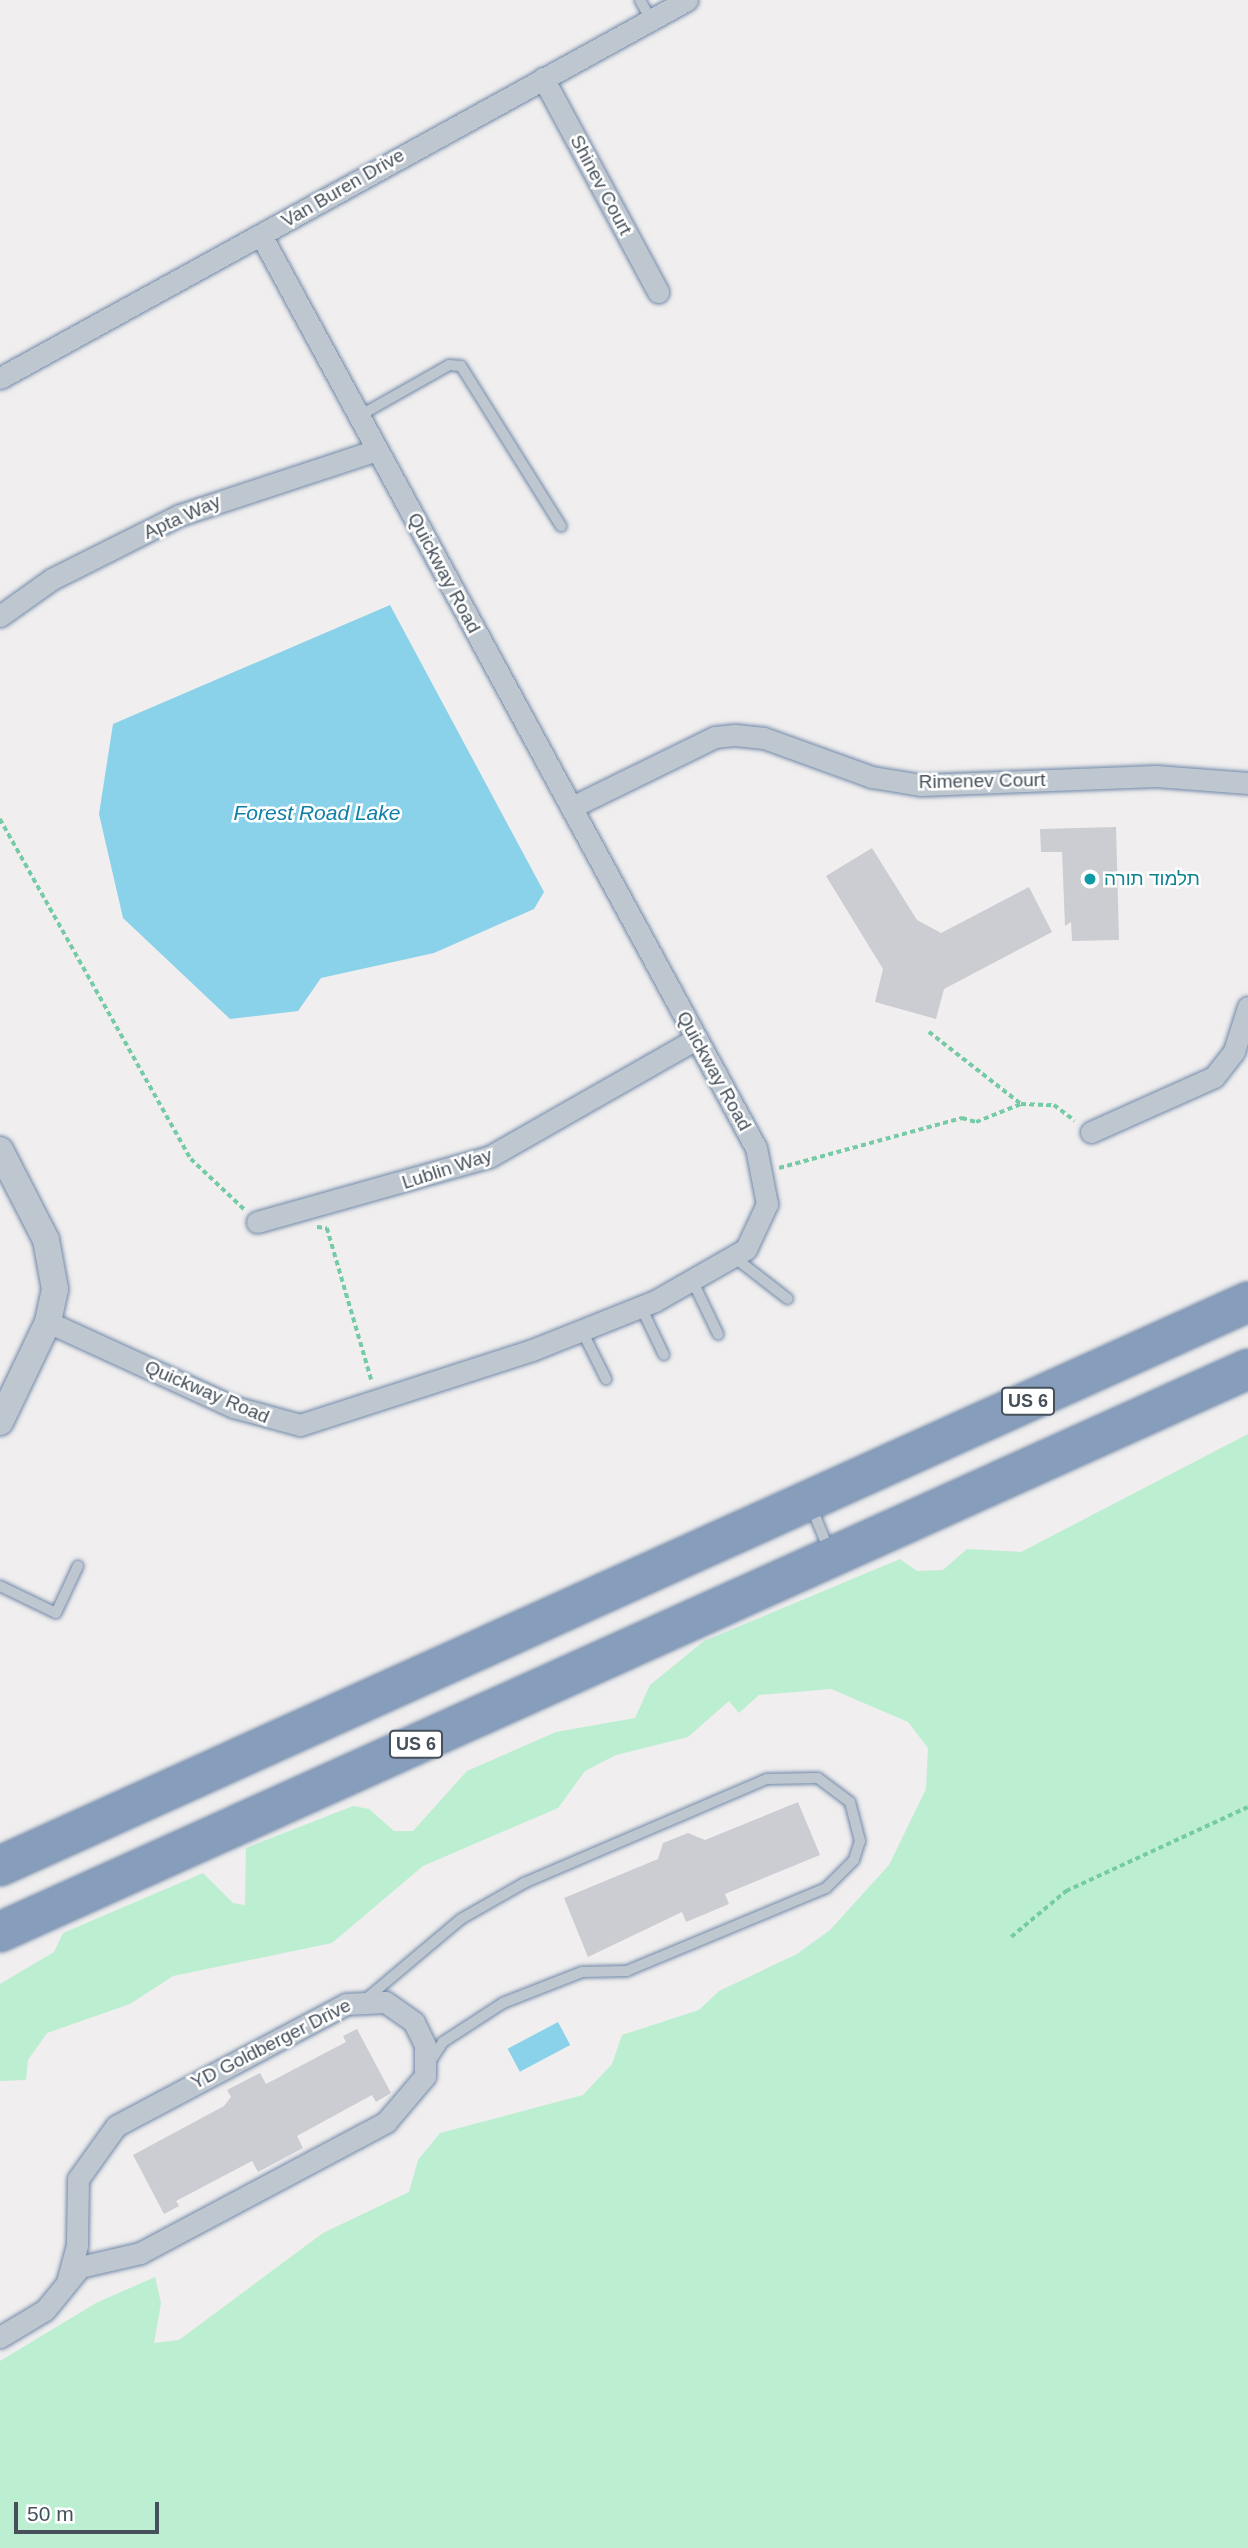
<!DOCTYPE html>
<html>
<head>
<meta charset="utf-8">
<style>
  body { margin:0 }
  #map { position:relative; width:1248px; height:2548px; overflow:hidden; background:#f0eeee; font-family:Arial,Heebo,sans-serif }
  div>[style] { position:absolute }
  .green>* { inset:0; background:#bceed2 }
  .water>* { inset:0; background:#8ad2ea; transform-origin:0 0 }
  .building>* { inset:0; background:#cbcdd3 }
  .path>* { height:3.5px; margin-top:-1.75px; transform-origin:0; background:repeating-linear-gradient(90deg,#75cba5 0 5px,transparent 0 8.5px) }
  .roads { filter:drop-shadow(0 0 2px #7189a8) drop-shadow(0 0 2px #7189a8) }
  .service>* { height:10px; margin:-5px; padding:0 5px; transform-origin:5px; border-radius:5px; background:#bec7d0 }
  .minor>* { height:21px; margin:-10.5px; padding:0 10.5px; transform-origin:10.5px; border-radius:10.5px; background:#bec7d0 }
  .tertiary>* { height:26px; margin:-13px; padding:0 13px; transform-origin:13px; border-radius:13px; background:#bec7d0 }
  .motorway>* { height:38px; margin:-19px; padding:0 19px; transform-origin:19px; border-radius:19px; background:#869ebc }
  .dots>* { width:19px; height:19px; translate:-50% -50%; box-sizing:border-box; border:4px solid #fff; border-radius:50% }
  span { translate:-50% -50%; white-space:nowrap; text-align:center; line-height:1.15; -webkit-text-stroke:5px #fff; paint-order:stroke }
  .shield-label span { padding:2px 5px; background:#fff; border:2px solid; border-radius:5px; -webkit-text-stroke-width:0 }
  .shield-label { font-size:18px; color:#46505b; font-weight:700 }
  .street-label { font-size:19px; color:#46505b }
  .culture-label { font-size:19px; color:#0d838f }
  .left { translate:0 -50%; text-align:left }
  .water-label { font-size:21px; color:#0e7fa6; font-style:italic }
  .scale { position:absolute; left:14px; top:2502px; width:145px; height:32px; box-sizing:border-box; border:4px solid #46505b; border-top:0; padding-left:9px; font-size:21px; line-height:24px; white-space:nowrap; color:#46505b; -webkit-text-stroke:5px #fff; paint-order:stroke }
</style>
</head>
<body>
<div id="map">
  <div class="green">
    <div style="clip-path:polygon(1248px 1434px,1248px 2548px,0 2548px,0 2361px,96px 2303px,155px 2277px,161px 2303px,154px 2343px,179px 2340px,323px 2233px,409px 2192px,418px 2160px,440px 2133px,583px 2095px,612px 2064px,622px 2035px,699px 2010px,719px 1991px,797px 1954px,830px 1930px,889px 1865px,926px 1789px,928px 1748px,908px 1722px,831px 1689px,759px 1695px,739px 1713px,729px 1701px,688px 1737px,616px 1755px,585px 1771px,558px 1808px,423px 1866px,332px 1943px,173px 1976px,130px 2004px,47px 2033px,28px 2060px,26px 2080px,0 2081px,0 1984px,54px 1952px,63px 1933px,203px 1873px,233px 1903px,245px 1905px,246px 1848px,353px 1806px,369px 1809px,394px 1831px,413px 1831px,467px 1771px,556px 1732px,635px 1718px,650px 1685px,704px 1641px,900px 1559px,917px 1571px,943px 1570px,967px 1549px,1021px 1552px)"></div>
  </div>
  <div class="water">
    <div style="clip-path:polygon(390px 605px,544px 892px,534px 909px,434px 953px,321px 978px,298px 1011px,230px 1019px,123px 918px,99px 814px,113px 724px)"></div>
    <div style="left:558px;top:2022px;width:26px;height:57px;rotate:62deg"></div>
  </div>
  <div class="building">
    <div style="clip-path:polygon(1116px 827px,1119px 940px,1072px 941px,1071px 922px,1065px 926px,1062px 852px,1041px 852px,1040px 829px)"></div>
    <div style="clip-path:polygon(872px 848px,917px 920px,941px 933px,1029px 887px,1052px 932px,944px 989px,936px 1019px,875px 1002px,883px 969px,826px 876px)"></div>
    <div style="clip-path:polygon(798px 1802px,820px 1855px,725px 1894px,729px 1904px,686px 1922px,682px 1912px,588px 1957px,564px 1898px,658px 1859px,663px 1843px,688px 1833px,705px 1840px)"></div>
    <div style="clip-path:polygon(357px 2029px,391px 2093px,376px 2102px,372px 2095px,297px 2136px,303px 2148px,258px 2172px,252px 2161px,176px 2201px,179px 2206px,164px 2214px,133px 2155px,224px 2106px,231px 2097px,227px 2090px,260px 2073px,266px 2084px,346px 2042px,343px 2036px)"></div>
  </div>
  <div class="path">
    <div style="left:0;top:819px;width:390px;rotate:60.7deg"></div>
    <div style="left:191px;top:1159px;width:74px;rotate:43.4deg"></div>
    <div style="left:929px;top:1032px;width:117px;rotate:38deg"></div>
    <div style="left:1021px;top:1104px;width:33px;rotate:2deg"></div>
    <div style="left:1054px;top:1105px;width:26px;rotate:37deg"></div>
    <div style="left:779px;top:1168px;width:190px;rotate:-15.3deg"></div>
    <div style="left:962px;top:1118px;width:15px;rotate:16deg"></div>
    <div style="left:976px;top:1122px;width:48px;rotate:-21.8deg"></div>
    <div style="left:317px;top:1227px;width:10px;rotate:6deg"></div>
    <div style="left:327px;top:1228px;width:160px;rotate:73.7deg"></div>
    <div style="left:1011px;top:1937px;width:72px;rotate:-39.9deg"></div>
    <div style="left:1066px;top:1891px;width:200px;rotate:-24.8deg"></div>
  </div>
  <div class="roads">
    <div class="service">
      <div style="left:640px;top:0;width:23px;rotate:61deg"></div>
      <div style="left:359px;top:416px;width:103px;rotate:-29.5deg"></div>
      <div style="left:449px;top:365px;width:12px;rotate:5deg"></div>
      <div style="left:461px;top:366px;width:189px;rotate:58deg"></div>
      <div style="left:734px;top:1257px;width:68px;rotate:37.9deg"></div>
      <div style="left:693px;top:1282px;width:58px;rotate:64.3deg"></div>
      <div style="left:641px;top:1307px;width:53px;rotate:64.4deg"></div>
      <div style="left:582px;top:1331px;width:54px;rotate:63.4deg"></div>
      <div style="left:811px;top:1506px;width:48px;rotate:67.8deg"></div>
      <div style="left:0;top:1586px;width:62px;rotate:25.7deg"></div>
      <div style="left:56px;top:1613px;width:52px;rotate:-64.9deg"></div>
      <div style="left:366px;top:1999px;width:124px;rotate:-40.1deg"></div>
      <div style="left:461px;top:1919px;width:73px;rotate:-29.7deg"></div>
      <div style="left:524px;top:1883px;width:264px;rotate:-23.2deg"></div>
      <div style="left:767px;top:1779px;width:51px;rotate:-1.1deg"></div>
      <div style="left:818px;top:1778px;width:40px;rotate:37deg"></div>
      <div style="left:850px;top:1802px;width:40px;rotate:75.6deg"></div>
      <div style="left:860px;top:1841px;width:20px;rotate:108deg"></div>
      <div style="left:854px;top:1860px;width:40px;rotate:135deg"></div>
      <div style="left:826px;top:1888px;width:216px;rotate:157.4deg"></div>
      <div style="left:627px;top:1971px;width:45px;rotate:178.7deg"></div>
      <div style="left:582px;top:1972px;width:85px;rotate:158.6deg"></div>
      <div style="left:503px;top:2003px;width:72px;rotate:147deg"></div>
      <div style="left:443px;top:2042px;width:27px;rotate:123deg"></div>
    </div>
    <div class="minor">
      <div style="left:543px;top:78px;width:243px;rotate:61.7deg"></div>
      <div style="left:0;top:378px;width:784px;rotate:-28.82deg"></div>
      <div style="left:0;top:616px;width:64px;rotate:-35.4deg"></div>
      <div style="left:52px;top:579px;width:143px;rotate:-26.6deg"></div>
      <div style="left:180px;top:515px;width:207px;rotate:-18.3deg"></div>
      <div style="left:572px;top:807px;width:159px;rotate:-26.1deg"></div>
      <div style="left:715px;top:737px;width:20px;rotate:-6deg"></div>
      <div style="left:735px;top:735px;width:29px;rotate:6deg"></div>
      <div style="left:764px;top:738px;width:115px;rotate:19.9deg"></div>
      <div style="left:872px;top:777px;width:50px;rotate:9.3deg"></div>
      <div style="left:921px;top:785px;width:235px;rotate:-2.2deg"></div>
      <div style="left:1156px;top:776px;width:92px;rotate:4.4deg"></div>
      <div style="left:1091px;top:1132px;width:135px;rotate:-24.1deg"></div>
      <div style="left:1214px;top:1077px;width:33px;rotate:-52deg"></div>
      <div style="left:1234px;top:1051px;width:46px;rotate:-72.3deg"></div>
      <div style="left:257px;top:1222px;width:241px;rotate:-15.7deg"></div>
      <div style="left:489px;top:1157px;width:238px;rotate:-29.7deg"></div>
      <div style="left:48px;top:1322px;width:205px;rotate:24.6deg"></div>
      <div style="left:234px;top:1407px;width:68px;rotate:15.3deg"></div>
      <div style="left:300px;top:1425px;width:244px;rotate:-17.9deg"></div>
      <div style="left:532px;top:1350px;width:132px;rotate:-21.7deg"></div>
      <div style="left:655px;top:1301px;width:105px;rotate:-29.7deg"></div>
      <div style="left:746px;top:1249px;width:50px;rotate:-65deg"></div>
      <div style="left:767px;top:1204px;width:57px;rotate:-101.1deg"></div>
      <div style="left:756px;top:1148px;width:1039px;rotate:-118.47deg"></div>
      <div style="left:0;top:2337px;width:52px;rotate:-31deg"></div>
      <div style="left:45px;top:2310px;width:55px;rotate:-50.9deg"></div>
      <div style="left:80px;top:2267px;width:62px;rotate:-13.1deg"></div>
      <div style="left:140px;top:2253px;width:279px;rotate:-28deg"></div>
      <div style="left:386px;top:2122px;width:60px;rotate:-49.7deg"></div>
      <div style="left:425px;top:2076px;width:31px;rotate:-90deg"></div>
      <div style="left:425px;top:2045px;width:25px;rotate:-116deg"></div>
      <div style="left:414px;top:2022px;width:35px;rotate:-145deg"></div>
      <div style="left:385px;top:2002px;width:39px;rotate:177deg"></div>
      <div style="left:346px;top:2004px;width:260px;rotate:152.1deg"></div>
      <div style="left:116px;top:2126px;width:65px;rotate:125.6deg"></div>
      <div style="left:78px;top:2179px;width:66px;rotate:90.9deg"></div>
      <div style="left:77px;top:2245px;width:38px;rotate:105deg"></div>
    </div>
    <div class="tertiary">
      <div style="left:0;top:1150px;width:101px;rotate:62.9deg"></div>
      <div style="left:46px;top:1240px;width:50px;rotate:79.6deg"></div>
      <div style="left:55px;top:1289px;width:34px;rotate:102deg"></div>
      <div style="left:48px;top:1322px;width:111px;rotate:115.6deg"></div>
    </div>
    <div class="motorway">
      <div style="left:0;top:1866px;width:1370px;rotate:-24.32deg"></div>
      <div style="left:0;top:1932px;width:1369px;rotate:-24.28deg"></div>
    </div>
  </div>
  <div class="dots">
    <div style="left:1090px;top:879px;background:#0f9aa8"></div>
  </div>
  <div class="shield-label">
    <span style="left:1028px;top:1401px">US 6</span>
    <span style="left:416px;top:1744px">US 6</span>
  </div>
  <div class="street-label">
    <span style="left:601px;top:185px;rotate:62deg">Shinev Court</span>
    <span style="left:343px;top:188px;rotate:-30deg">Van Buren Drive</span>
    <span style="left:182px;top:517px;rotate:-24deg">Apta Way</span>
    <span style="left:444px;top:573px;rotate:62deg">Quickway Road</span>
    <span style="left:982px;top:781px;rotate:-1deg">Rimenev Court</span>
    <span style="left:714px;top:1071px;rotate:61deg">Quickway Road</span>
    <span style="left:447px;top:1169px;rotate:-18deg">Lublin Way</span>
    <span style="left:207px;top:1392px;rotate:23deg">Quickway Road</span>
    <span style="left:271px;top:2044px;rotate:-27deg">YD Goldberger Drive</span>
  </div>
  <div class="culture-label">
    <span class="left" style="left:1104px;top:879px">תלמוד תורה</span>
  </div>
  <div class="water-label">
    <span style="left:317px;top:813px">Forest Road Lake</span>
  </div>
  <div class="scale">50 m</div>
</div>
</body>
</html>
